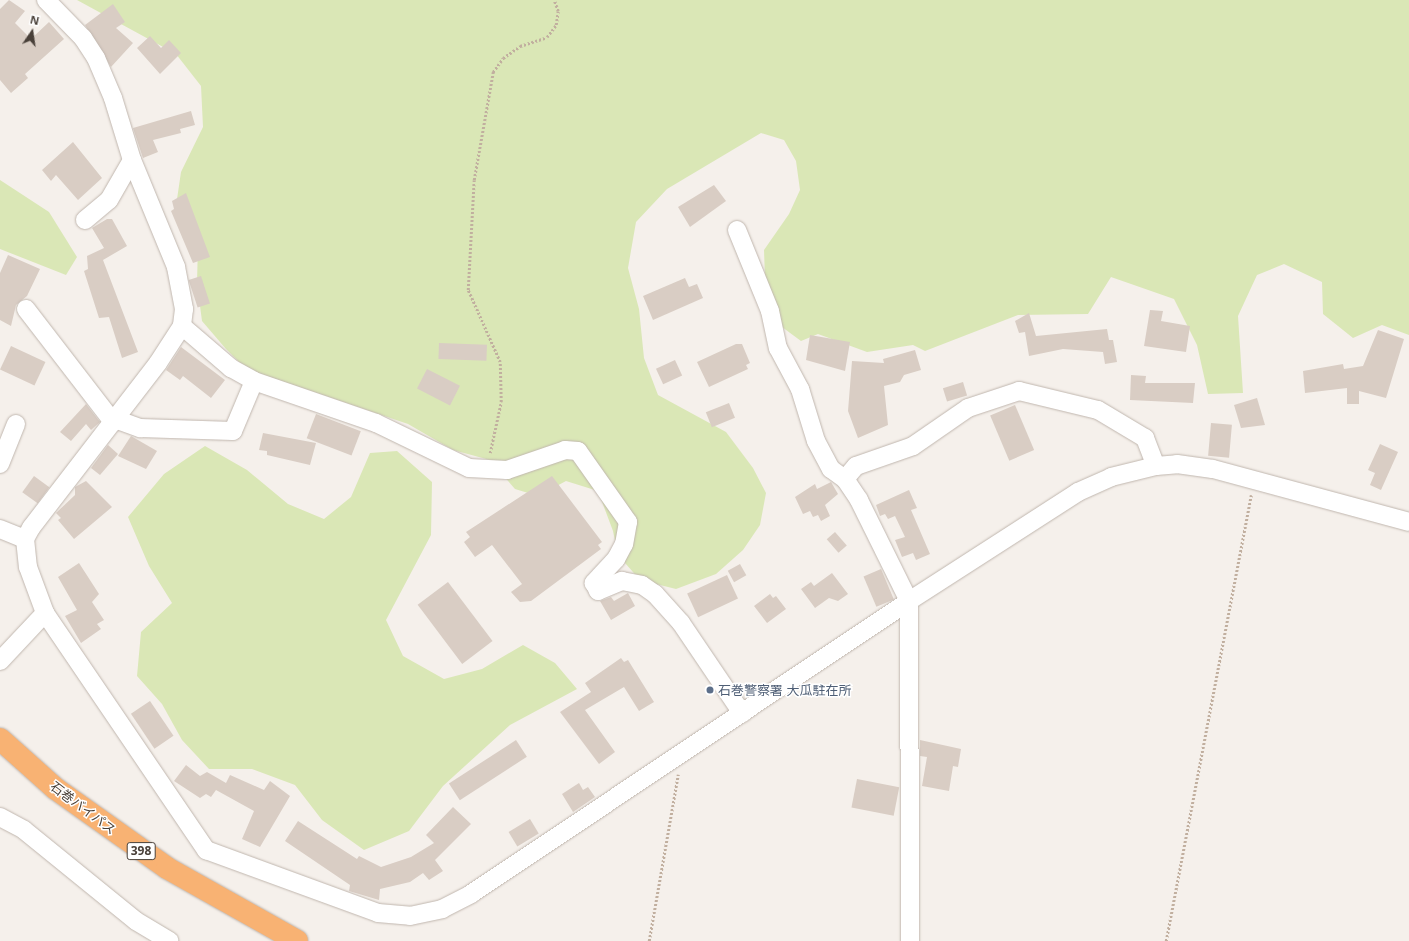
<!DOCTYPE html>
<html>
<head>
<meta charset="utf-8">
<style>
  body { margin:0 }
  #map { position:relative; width:1409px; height:941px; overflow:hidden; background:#f5f0eb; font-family:"Open Sans","Noto Sans JP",sans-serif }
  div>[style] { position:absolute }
  .green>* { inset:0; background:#dae7b6 }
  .building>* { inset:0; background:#d9cdc4; transform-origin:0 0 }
  .path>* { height:2.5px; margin-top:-1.25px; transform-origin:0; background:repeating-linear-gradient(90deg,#c1af9f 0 2px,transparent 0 4px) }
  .roads { filter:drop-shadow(0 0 1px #c0b6ae) drop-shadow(0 0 1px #c0b6ae) }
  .minor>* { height:18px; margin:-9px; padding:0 9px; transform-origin:9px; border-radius:9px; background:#fff }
  .highway>* { height:22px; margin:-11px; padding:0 11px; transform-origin:11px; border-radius:11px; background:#f8b273 }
  .dots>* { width:11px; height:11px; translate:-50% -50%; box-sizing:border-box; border:2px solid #fff; border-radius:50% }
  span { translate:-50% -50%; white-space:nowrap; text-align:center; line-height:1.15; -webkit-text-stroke:3px #fff; paint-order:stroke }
  .shield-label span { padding:1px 3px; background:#fff; border:1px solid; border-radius:3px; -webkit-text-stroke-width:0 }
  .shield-label { font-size:12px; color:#494039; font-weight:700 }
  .service-label { font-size:13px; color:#4e5e75 }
  .left { translate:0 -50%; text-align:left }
  .street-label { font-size:13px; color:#494039 }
  .north { position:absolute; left:12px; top:12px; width:40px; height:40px; -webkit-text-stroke:3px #fff; paint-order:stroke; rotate:13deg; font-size:11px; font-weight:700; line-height:16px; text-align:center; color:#494039 }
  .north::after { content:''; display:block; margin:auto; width:14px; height:18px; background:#494039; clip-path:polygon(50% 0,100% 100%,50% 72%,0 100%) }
</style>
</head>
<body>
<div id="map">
  <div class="green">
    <div style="clip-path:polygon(77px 0,1409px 0,1409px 335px,1382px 325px,1353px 338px,1323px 314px,1322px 282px,1284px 264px,1257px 275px,1238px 316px,1243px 393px,1208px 394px,1197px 345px,1174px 299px,1111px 277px,1088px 314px,1018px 315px,925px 351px,913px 345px,867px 352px,818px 334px,801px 341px,782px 327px,765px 279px,764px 250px,789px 214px,800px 190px,796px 161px,784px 140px,761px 133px,667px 189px,636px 222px,628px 268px,639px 309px,644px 358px,658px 395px,726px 432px,753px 468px,766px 493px,760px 525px,743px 550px,716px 574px,676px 589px,640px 580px,618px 555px,613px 531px,598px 491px,566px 481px,538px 496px,515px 489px,490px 460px,453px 450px,408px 424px,246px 369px,226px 349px,202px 321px,197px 283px,198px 244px,176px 206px,181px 172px,203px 127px,201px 86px,176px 54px)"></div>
    <div style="clip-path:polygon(0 180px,49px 212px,77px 257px,66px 275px,0 249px)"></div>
    <div style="clip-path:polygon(205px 446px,247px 470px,288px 504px,324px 519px,351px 497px,370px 453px,397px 451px,432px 482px,431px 535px,386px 620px,403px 656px,444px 679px,482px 669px,523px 645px,555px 663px,577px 689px,510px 725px,443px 786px,409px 831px,364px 850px,322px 820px,295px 785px,252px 769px,209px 769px,182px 740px,162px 704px,137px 676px,141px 632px,172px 603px,149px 566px,128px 517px,164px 474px)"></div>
  </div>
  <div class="building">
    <div style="clip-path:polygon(9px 0,25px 11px,15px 23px,31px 39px,49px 22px,64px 39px,25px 74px,28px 78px,11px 93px,0 80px,0 9px)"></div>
    <div style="clip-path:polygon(113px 4px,125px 22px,116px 28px,133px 43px,111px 67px,85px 25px)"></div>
    <div style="clip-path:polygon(150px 36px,161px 48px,169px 40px,181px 53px,160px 74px,137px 48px)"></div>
    <div style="clip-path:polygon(191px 111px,195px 125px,180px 129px,181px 133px,153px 140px,158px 152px,143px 158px,133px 128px)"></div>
    <div style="clip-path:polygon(73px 142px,102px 178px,78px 200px,56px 175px,51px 181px,42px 170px)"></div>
    <div style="clip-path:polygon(714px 185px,726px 201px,690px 227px,678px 207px)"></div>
    <div style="clip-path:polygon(186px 193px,210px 257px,193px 263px,171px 211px,174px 209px,172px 201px)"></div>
    <div style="clip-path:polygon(107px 219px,112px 219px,127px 246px,103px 260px,138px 352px,122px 358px,109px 317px,99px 318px,84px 271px,88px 269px,87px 256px,104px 248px,92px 228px)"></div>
    <div style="clip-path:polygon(8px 255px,40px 269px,27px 296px,16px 305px,11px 326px,0 320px,0 273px)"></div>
    <div style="left:201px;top:276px;width:29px;height:13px;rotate:72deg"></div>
    <div style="clip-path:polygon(685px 278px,689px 287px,697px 284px,703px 298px,653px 320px,643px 296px)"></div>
    <div style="clip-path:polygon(1150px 310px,1163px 311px,1161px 321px,1190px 326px,1186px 352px,1144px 346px)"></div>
    <div style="clip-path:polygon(1029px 313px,1036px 336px,1107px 329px,1109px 340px,1113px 340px,1117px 362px,1105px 364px,1103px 352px,1063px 349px,1029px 356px,1025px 332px,1019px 333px,1015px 321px)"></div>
    <div style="clip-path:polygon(1378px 330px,1404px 339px,1386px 398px,1359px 391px,1359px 404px,1347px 404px,1347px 388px,1305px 393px,1303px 371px,1343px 364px,1344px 369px,1363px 366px)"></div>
    <div style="clip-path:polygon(810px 335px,850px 342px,845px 371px,806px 360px)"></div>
    <div style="left:439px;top:343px;width:48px;height:16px;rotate:2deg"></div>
    <div style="clip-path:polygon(736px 344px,742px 344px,750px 363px,746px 365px,748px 369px,709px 387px,697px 362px)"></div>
    <div style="left:11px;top:346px;width:38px;height:26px;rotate:25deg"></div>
    <div style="clip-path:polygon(181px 347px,225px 380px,211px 398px,183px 376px,180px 380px,166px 370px)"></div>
    <div style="clip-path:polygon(915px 350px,921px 370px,904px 375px,900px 382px,884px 386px,888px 425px,858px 438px,848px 411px,852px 361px,884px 363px,883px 359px)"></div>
    <div style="left:675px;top:360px;width:17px;height:21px;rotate:65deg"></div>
    <div style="left:427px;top:369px;width:37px;height:22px;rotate:27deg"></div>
    <div style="clip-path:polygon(1131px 375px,1146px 376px,1145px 383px,1195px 383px,1193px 403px,1130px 400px)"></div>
    <div style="left:963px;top:382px;width:14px;height:21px;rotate:73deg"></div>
    <div style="clip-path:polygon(1257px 398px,1265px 425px,1241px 428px,1234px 405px)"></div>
    <div style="left:729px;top:403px;width:16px;height:25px;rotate:68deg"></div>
    <div style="clip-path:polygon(86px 404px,100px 422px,91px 430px,86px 424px,71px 441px,60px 432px)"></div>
    <div style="left:1015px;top:405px;width:49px;height:27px;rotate:67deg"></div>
    <div style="left:316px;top:414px;width:48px;height:26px;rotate:21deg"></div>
    <div style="left:1211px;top:423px;width:21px;height:33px;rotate:5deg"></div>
    <div style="clip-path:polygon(263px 433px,316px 443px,310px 465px,267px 455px,267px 451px,259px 450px)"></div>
    <div style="clip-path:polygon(131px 436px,157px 451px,146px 469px,118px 456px)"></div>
    <div style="clip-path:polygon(1380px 444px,1398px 452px,1381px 490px,1370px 485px,1375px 473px,1368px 470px)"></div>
    <div style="clip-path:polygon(108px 445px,118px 454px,100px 475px,91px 468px)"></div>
    <div style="left:34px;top:476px;width:19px;height:20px;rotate:36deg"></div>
    <div style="clip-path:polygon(552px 476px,602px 542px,598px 545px,601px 549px,531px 601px,520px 602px,511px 592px,522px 584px,492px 545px,475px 557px,464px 542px,470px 537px,466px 532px)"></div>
    <div style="clip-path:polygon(86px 481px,112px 507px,74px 539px,58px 520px,61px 518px,56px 513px,75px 495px,75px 487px)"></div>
    <div style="clip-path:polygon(831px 482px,838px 494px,825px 505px,830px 516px,821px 521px,818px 515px,813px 517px,810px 511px,803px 514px,795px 497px,815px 484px,817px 489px)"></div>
    <div style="clip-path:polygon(909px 490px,917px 508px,911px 510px,930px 554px,916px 560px,913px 553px,902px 557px,895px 540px,905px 537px,895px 516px,888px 519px,885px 514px,880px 516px,876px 505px)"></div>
    <div style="left:835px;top:532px;width:18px;height:11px;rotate:49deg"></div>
    <div style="clip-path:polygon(79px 563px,99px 594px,92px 602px,104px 620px,97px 624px,101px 629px,81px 643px,65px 616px,77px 610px,58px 577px)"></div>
    <div style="left:740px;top:564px;width:13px;height:14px;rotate:61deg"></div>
    <div style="left:881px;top:569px;width:33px;height:19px;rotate:67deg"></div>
    <div style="clip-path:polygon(832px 573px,848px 594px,838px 601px,829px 598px,815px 608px,801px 589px,811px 582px,814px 586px)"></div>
    <div style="left:727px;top:575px;width:26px;height:44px;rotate:65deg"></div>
    <div style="left:448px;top:582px;width:74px;height:38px;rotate:53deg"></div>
    <div style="clip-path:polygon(628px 593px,635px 606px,611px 620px,600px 601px,611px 597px,614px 601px)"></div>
    <div style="clip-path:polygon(770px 594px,773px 598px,776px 596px,786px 609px,767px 623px,754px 606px)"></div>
    <div style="clip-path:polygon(621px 658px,624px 662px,628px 660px,654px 702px,639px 711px,624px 687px,585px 710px,615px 752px,599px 764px,560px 712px,591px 692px,585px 683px)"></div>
    <div style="left:150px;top:701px;width:42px;height:23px;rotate:56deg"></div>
    <div style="left:516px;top:740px;width:20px;height:80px;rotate:57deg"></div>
    <div style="clip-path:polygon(920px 740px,961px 749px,958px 767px,953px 766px,949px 791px,922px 786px,927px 757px,920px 756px)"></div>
    <div style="clip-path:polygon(186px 765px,200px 776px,207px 772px,226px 783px,230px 775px,264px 790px,270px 781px,290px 796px,260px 847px,242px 839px,254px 811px,216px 790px,211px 797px,206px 794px,200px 798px,174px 781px)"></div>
    <div style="left:857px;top:779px;width:43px;height:29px;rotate:11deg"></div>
    <div style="clip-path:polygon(579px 783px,583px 790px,588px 787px,595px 797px,573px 812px,562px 794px)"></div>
    <div style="clip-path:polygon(453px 807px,471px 824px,435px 860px,443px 871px,429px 880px,423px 873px,410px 882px,380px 889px,379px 900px,349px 891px,350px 885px,285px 841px,298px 821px,357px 859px,359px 856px,381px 867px,411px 857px,434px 843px,426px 835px)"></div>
    <div style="left:530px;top:819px;width:17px;height:25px;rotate:59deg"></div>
  </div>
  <div class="path">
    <div style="left:490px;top:453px;width:52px;rotate:-77.8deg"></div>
    <div style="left:501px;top:402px;width:40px;rotate:-91.4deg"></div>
    <div style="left:500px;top:362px;width:79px;rotate:-114deg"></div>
    <div style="left:468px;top:290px;width:110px;rotate:-86.9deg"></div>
    <div style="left:474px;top:180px;width:110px;rotate:-80deg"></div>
    <div style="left:493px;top:72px;width:17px;rotate:-54deg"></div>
    <div style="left:503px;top:58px;width:21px;rotate:-35deg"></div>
    <div style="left:520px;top:46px;width:28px;rotate:-18deg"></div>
    <div style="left:547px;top:37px;width:15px;rotate:-53deg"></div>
    <div style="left:556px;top:25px;width:14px;rotate:-82deg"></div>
    <div style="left:558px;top:11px;width:12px;rotate:-110deg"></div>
    <div style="left:649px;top:941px;width:169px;rotate:-80.1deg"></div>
    <div style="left:1166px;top:941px;width:454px;rotate:-79.2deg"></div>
  </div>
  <div class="roads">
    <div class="minor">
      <div style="left:46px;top:0;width:53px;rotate:45.8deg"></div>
      <div style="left:83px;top:38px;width:24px;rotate:57deg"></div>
      <div style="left:96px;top:58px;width:43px;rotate:67deg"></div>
      <div style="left:113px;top:98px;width:65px;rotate:73deg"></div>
      <div style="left:132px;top:160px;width:116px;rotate:67.6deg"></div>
      <div style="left:176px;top:267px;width:43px;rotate:79.2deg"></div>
      <div style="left:184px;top:309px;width:17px;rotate:97deg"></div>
      <div style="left:182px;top:326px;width:65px;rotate:40.6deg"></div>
      <div style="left:231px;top:368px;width:26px;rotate:29deg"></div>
      <div style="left:254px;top:381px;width:129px;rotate:19deg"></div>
      <div style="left:376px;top:423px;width:103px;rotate:25.8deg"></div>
      <div style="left:469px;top:468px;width:38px;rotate:3deg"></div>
      <div style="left:507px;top:470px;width:61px;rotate:-19deg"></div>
      <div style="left:565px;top:450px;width:13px;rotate:4deg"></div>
      <div style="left:578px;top:451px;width:87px;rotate:54.8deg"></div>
      <div style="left:628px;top:522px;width:22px;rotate:100deg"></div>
      <div style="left:624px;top:544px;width:17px;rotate:118deg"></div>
      <div style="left:616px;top:559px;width:33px;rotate:133deg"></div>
      <div style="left:594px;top:583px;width:9px;rotate:63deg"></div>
      <div style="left:598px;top:591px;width:26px;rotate:-23deg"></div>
      <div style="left:622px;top:581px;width:20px;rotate:11deg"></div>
      <div style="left:642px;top:585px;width:16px;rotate:35deg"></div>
      <div style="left:655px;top:594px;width:39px;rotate:48deg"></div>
      <div style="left:681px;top:623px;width:109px;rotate:55.9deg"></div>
      <div style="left:85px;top:220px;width:31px;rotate:-40deg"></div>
      <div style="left:109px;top:200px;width:46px;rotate:-60.1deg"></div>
      <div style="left:737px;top:230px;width:87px;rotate:67.8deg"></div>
      <div style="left:770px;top:311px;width:38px;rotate:78deg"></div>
      <div style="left:778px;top:348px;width:47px;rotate:61.8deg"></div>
      <div style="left:800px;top:389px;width:54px;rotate:72.9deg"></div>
      <div style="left:816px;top:441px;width:32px;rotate:62deg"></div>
      <div style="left:831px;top:469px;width:17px;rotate:36deg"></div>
      <div style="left:845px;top:479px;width:25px;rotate:56deg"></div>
      <div style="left:859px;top:500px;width:113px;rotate:63.7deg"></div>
      <div style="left:909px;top:601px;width:340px;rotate:89.8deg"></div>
      <div style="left:26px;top:309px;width:143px;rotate:52.4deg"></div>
      <div style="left:182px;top:326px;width:44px;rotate:123deg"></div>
      <div style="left:158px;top:363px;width:208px;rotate:127.6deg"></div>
      <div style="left:31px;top:528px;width:13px;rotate:119deg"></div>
      <div style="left:25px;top:539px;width:28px;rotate:84deg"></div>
      <div style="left:28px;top:567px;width:49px;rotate:69.7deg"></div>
      <div style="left:45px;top:613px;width:287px;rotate:55.8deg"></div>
      <div style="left:206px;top:850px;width:183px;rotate:20.1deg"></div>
      <div style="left:378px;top:913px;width:32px;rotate:5deg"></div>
      <div style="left:410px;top:916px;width:33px;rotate:-12deg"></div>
      <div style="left:442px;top:909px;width:33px;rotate:-27deg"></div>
      <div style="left:471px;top:894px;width:527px;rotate:-33.78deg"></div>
      <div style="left:909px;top:601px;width:201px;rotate:-32.8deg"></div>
      <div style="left:1078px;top:492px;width:36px;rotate:-24deg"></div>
      <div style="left:1111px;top:477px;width:46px;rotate:-13.7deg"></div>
      <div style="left:1156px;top:466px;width:21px;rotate:-5deg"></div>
      <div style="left:1177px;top:464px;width:36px;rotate:8deg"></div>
      <div style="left:1213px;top:469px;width:203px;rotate:15.1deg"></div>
      <div style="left:115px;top:419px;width:27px;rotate:20deg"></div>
      <div style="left:140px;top:428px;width:93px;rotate:1.8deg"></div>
      <div style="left:233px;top:431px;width:54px;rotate:-67.2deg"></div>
      <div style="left:0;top:464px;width:43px;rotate:-68.2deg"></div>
      <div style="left:845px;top:479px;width:17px;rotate:-50deg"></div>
      <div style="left:856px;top:466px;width:60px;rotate:-19.3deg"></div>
      <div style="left:913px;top:446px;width:67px;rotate:-34.6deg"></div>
      <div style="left:968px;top:408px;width:54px;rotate:-18.4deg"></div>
      <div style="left:1019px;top:391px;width:81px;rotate:13.5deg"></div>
      <div style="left:1098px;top:410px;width:55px;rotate:30.8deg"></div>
      <div style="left:1145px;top:438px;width:30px;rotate:69deg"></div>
      <div style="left:0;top:529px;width:27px;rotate:22deg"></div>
      <div style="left:0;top:661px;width:66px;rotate:-46.8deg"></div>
      <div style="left:0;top:817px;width:27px;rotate:28deg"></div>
      <div style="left:24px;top:830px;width:144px;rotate:39.1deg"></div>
      <div style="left:136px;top:921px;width:39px;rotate:31deg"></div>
    </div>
    <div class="highway">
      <div style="left:0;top:739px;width:75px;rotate:41.8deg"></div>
      <div style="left:56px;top:789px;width:136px;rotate:35.4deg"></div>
      <div style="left:167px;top:868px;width:149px;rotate:29.3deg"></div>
    </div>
  </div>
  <div class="dots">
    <div style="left:710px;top:690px;background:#5c6f8a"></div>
  </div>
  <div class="shield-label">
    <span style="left:141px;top:851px">398</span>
  </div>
  <div class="service-label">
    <span class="left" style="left:718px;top:690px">石巻警察署 大瓜駐在所</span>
  </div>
  <div class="street-label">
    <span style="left:83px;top:808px;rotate:37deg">石巻バイパス</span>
  </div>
  <div class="north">N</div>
</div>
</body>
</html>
